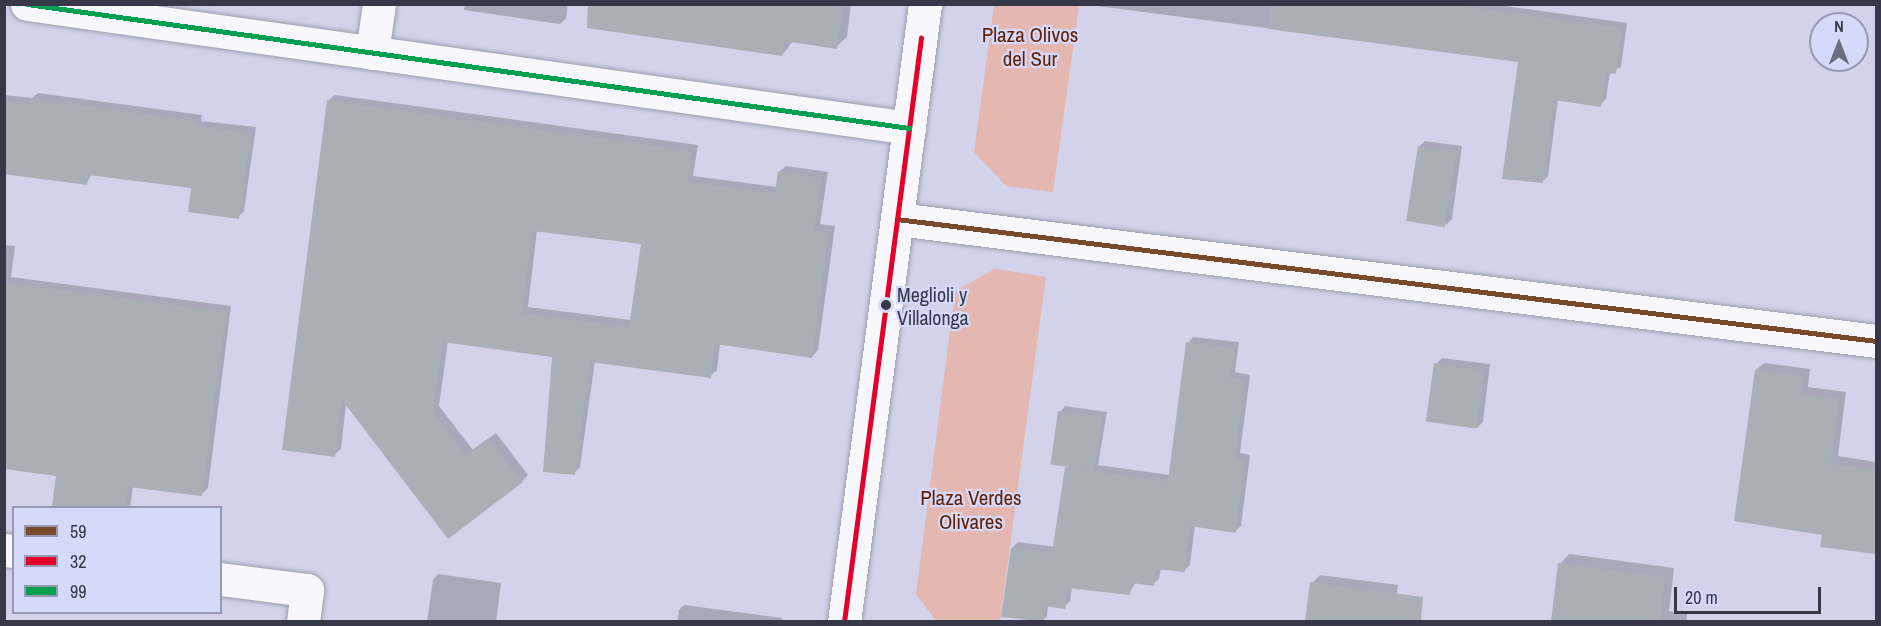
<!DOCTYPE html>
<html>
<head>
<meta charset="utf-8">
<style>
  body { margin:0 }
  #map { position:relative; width:1881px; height:626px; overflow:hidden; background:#d2d3ea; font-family:"Archivo Narrow",sans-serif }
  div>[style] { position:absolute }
  .green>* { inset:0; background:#e5b7b1 }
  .shadow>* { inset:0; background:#0003 }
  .building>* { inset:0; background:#a8b0b6; transform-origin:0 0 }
  .roads { filter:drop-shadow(0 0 2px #9c9dae) drop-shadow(0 0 2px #9c9dae) }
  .street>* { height:33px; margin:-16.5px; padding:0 16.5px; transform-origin:16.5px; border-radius:16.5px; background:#f8f8fc }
  .secondary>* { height:33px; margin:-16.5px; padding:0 16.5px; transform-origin:16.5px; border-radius:16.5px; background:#f8f8fc }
  .bus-1>* { height:4.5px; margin:-2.25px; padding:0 2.25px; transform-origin:2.25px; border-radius:2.25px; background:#7a4b2a }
  .bus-2>* { height:4.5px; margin:-2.25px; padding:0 2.25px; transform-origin:2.25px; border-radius:2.25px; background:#e4002b }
  .bus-3>* { height:4.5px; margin:-2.25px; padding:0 2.25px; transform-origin:2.25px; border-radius:2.25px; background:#03a051 }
  .dots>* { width:16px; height:16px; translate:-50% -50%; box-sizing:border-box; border:3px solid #d5d9fa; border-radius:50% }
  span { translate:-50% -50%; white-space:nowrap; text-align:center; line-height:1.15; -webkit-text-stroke:4.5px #d5d9fa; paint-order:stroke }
  .bus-label { font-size:20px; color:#363848 }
  .left { translate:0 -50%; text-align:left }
  .park-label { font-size:21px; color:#621f01 }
  .frame { position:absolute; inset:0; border:6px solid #363848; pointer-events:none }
  .legend { position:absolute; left:12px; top:506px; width:210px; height:108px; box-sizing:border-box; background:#d5d9fa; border:2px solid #9599b3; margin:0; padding:8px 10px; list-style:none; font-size:18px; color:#363848 }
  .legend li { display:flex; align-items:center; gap:12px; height:30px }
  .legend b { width:30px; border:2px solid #9599b3 }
  .north { position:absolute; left:1809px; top:12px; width:60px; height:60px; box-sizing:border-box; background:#d5d9fa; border:2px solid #9599b3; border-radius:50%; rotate:0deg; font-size:16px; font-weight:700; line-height:24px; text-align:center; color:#363848 }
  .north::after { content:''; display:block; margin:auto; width:21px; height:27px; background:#6d6e81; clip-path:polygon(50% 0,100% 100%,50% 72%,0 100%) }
  .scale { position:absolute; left:1674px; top:587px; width:147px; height:27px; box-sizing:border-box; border:3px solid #363848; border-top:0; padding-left:8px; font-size:18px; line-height:21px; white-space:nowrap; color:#363848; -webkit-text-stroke:4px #d5d9fa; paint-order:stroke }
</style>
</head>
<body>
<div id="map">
  <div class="green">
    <div style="clip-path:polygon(994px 5px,1079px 6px,1053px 192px,1006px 186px,974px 152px)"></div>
    <div style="clip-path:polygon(995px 269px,1046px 277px,1000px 621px,936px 621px,916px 594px,955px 291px)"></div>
  </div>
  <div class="shadow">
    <div style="clip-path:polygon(465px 4px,568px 4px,566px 18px,560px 24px,464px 10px)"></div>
    <div style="clip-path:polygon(663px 4px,851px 4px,847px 37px,836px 47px,793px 41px,782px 55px)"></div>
    <div style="clip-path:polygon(1082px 4px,1491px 4px,1627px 23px,1621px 67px,1610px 72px,1606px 99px,1600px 105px,1558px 99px,1548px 176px,1542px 182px,1519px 61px)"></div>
    <div style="clip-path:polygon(38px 93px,202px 115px,201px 121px,256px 127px,244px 211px,238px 217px,192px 187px,92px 174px,86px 184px,5px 174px,4px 179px,4px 95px,32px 98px)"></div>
    <div style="clip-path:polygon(evenodd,335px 95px,698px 145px,693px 176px,777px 187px,779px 172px,786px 166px,828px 172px,820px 224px,835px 226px,818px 350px,812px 357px,720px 344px,717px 370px,710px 376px,595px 361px,580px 467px,574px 473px,554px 356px,448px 341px,439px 406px,473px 450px,496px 433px,528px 475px,522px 481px,346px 404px,341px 449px,334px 455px,328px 101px,335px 95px,537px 230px,642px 243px,631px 320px,528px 307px,537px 230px)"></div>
    <div style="clip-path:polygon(1425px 141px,1462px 146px,1452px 219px,1446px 225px,1419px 147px)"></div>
    <div style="clip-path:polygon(4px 245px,15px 246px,11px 277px,231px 306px,208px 488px,202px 494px,133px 486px,130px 508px,53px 508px,57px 475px,4px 411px)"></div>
    <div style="clip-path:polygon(1193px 337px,1239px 342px,1235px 372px,1250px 375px,1240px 453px,1250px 455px,1241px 526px,1235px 531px,1195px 525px,1190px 565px,1184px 570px,1161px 568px,1159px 579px,1153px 584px,1136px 582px,1129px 593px,1072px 587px,1070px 601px,1064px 607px,1048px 605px,1047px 616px,1041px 622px,1003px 616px,1012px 548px,1018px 542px,1055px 547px,1068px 466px,1060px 412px,1065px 406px,1107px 412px,1098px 465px,1170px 475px,1188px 343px)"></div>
    <div style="clip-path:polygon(1442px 358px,1490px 364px,1483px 422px,1477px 428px,1436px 364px)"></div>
    <div style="clip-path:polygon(1764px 363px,1810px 369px,1808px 387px,1846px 392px,1838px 456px,1876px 462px,1876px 552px,1822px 545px,1823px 534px,1756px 370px)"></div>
    <div style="clip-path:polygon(1569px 554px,1674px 568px,1669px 611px,1687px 614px,1686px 622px,1552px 622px,1560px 564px)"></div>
    <div style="clip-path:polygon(438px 574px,501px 583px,496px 622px,427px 622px,433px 580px)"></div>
    <div style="clip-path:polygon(1320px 575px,1398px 585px,1393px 622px,1307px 622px,1312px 583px)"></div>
    <div style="clip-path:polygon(684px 605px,782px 618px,782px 622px,677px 622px,679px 610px)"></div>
  </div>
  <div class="building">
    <div style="clip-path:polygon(588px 4px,843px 4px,837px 49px,784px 41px,782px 56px,587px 28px)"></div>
    <div style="clip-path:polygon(1270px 4px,1447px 4px,1622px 28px,1616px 74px,1606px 73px,1601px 107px,1554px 100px,1543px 183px,1502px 179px,1518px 62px,1268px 29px)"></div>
    <div style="clip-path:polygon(31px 98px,197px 121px,196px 126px,251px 133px,239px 219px,188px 212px,191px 188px,88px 175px,87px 185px,4px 174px,4px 101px,29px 104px)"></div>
    <div style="clip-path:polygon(evenodd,327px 100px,692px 151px,688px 182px,775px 193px,778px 171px,822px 178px,814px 230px,829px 232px,812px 358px,715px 344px,711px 378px,590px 362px,575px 475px,543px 472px,552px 357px,443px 342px,433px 413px,466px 455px,488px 438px,523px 482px,448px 539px,342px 400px,335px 457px,282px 450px,327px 100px,532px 231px,641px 244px,629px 327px,522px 313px,532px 231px)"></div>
    <div style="left:1418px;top:146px;width:39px;height:76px;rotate:9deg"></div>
    <div style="clip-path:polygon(4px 282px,226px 312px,202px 496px,128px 487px,126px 507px,52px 507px,56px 476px,4px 469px)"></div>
    <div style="clip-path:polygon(1186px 342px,1234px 348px,1230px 378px,1245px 380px,1235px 459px,1245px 460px,1236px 533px,1190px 526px,1185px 572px,1156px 569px,1154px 586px,1132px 583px,1130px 595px,1067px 588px,1065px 609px,1044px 606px,1042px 621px,1001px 617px,1011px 548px,1052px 553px,1065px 467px,1168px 481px)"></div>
    <div style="left:1434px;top:363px;width:51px;height:59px;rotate:8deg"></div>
    <div style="clip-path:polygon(1755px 370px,1803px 376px,1801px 394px,1839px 399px,1831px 464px,1876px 470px,1876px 554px,1820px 547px,1822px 535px,1734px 521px)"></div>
    <div style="left:1058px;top:411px;width:44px;height:54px;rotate:8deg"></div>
    <div style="clip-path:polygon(1558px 563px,1665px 577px,1660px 621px,1551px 621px)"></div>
    <div style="clip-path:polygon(1310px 582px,1423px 597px,1421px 621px,1305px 621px)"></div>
  </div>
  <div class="roads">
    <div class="street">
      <div style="left:27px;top:4px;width:891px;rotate:8deg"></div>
      <div style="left:372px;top:53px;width:49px;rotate:-81.9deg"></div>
      <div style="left:897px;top:219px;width:987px;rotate:7.1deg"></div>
      <div style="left:4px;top:550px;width:10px;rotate:6deg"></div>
      <div style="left:220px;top:579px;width:88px;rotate:7.2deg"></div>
      <div style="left:307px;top:590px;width:32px;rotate:97deg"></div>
    </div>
    <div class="secondary">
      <div style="left:844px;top:622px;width:623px;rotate:-82.53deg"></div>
    </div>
  </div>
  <div class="bus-1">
    <div style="left:897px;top:219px;width:987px;rotate:7.1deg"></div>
  </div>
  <div class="bus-2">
    <div style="left:844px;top:622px;width:589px;rotate:-82.49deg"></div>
  </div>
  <div class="bus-3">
    <div style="left:27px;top:4px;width:891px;rotate:8deg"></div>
  </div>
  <div class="dots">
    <div style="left:886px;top:305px;background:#363848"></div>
  </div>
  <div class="bus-label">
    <span class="left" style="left:897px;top:306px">Meglioli y<br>Villalonga</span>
  </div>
  <div class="park-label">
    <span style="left:1030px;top:47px">Plaza Olivos<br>del Sur</span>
    <span style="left:971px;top:510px">Plaza Verdes<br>Olivares</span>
  </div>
  <div class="frame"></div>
  <ul class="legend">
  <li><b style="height:8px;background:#7a4b2a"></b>59</li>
  <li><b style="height:8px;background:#e4002b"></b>32</li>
  <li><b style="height:8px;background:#03a051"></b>99</li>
  </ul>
  <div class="north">N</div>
  <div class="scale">20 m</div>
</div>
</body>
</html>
